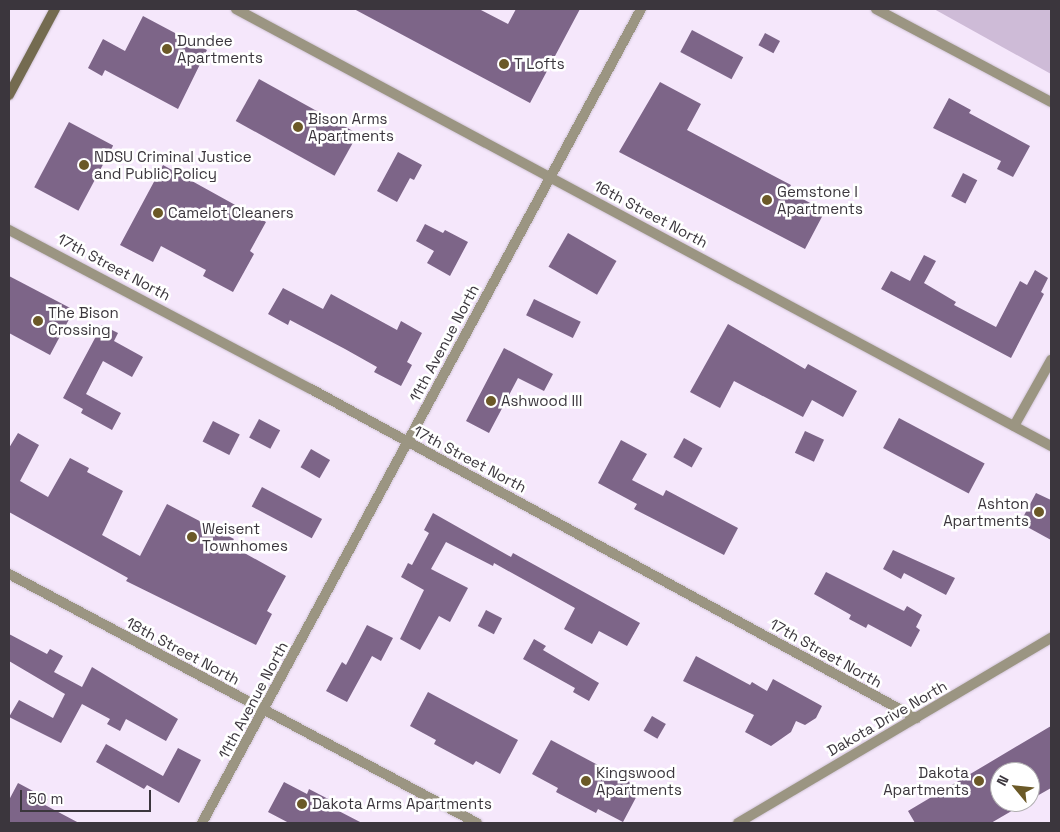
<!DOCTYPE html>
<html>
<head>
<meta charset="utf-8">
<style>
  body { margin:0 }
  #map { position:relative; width:1060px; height:832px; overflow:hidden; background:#f5e7fb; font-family:"Space Grotesk",sans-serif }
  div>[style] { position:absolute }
  .green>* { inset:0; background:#cebbd7 }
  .building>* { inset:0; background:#7d6588; transform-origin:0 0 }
  .roads { filter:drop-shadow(0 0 1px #d0c4d5) drop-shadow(0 0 1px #d0c4d5) }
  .minor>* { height:10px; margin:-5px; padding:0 5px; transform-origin:5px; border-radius:5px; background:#9b9582 }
  .tertiary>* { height:10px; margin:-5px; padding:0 5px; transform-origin:5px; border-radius:5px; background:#9b9582 }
  .secondary>* { height:10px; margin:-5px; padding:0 5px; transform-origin:5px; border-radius:5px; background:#746b50 }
  .dots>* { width:14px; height:14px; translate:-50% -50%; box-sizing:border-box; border:2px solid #fff; border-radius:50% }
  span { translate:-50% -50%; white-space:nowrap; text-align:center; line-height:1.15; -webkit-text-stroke:5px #fff; paint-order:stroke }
  .poi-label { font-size:15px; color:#3b363d }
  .left { translate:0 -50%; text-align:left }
  .right { translate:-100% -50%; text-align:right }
  .street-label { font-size:15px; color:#3b363d }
  .frame { position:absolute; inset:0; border:10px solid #3b363d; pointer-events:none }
  .north { position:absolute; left:990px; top:762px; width:50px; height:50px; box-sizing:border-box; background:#fff; border:1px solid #b1afb1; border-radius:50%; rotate:298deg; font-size:14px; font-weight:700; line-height:20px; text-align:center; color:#3b363d }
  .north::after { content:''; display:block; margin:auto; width:18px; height:22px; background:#6b5927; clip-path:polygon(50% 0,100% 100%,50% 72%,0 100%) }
  .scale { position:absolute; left:20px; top:790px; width:131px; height:22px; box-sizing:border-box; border:2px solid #3b363d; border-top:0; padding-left:6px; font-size:15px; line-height:18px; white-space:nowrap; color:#3b363d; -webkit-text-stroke:4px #fff; paint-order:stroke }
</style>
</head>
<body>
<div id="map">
  <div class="green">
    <div style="clip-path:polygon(934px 9px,1051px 9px,1051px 74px)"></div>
  </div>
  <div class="building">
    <div style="clip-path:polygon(354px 9px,479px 9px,508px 24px,516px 9px,580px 9px,530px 103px)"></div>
    <div style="clip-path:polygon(143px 16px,207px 50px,178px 109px,105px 70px,102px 76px,88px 68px,103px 39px,125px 51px)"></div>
    <div style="left:692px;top:30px;width:58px;height:25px;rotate:28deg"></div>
    <div style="left:765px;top:33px;width:17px;height:14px;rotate:28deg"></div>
    <div style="left:259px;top:79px;width:113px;height:48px;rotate:29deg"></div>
    <div style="clip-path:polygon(660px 82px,701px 104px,687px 130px,791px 185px,788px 191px,825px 211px,805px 249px,619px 152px)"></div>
    <div style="clip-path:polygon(949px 98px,971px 110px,969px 113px,1030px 146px,1013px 177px,997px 169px,1001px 161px,933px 128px)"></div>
    <div style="left:69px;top:122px;width:50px;height:74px;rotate:28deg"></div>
    <div style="clip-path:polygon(398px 152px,422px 165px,414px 180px,410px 178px,397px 202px,377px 191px)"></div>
    <div style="clip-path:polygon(163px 165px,266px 222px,250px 251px,254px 254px,233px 292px,203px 276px,206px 270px,161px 246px,153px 262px,120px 245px)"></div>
    <div style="left:963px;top:173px;width:16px;height:26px;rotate:27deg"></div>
    <div style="clip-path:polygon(425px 224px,443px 233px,445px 230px,468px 242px,450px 276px,427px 263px,434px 251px,416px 241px)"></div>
    <div style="left:568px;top:233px;width:56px;height:39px;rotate:30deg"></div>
    <div style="clip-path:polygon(924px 255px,936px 261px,924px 283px,956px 302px,954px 305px,996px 327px,1020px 281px,1027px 285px,1035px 270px,1048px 278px,1041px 292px,1044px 294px,1011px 358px,881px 289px,891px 271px,910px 281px)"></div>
    <div style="clip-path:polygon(9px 276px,74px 310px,50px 355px,9px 333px)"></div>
    <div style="clip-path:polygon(283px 288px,323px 309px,331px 294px,397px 330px,401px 321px,422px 333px,407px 362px,412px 365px,401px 386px,374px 372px,377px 367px,345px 349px,290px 320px,288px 325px,268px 314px)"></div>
    <div style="left:534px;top:299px;width:52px;height:18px;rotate:26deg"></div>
    <div style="clip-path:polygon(728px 324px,805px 369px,808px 364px,857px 391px,843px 417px,812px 400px,803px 417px,734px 381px,720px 408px,690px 392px)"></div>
    <div style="clip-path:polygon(102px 325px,118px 333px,114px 341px,143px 357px,132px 377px,103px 361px,86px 394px,121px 413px,112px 430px,81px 413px,83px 409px,63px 398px)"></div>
    <div style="clip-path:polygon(504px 348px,553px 374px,544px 391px,518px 378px,489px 433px,466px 421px)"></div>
    <div style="left:899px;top:418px;width:97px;height:34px;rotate:28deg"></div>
    <div style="left:259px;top:419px;width:24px;height:21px;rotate:28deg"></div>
    <div style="left:213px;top:421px;width:30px;height:23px;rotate:27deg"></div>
    <div style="left:805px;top:431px;width:21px;height:24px;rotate:25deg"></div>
    <div style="clip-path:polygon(18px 433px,39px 445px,20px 481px,48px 497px,70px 458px,89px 468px,87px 472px,123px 491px,102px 535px,140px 556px,167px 504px,234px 539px,230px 545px,286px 576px,267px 611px,272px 614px,256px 645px,126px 581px,128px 578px,9px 512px,9px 448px)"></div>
    <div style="left:684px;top:438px;width:21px;height:22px;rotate:29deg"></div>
    <div style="clip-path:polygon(621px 440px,647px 454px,632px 480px,663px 496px,666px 490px,738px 528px,724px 555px,634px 509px,637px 504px,598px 483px)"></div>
    <div style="left:311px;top:449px;width:22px;height:21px;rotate:30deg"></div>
    <div style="left:262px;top:487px;width:68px;height:22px;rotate:28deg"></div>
    <div style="clip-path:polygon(1036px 493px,1051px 500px,1051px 540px,1020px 523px)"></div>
    <div style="clip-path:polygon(433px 513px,511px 557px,513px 553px,640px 623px,627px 646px,599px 631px,592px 644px,564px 629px,575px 608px,494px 563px,493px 566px,446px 542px,431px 569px,468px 588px,450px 622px,439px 616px,420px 650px,400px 639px,424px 590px,401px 577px,408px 563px,412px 565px,429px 533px,424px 530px)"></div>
    <div style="clip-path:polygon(893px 550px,955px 578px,946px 595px,904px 573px,901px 579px,883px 569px)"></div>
    <div style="clip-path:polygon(826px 572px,904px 611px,907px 606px,922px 615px,916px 627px,920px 630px,911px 647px,868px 624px,866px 628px,849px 619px,851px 615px,814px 594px)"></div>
    <div style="left:486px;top:610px;width:18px;height:18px;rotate:27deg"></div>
    <div style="clip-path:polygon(367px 625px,393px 638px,381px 661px,372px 656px,347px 702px,326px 691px,342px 662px,346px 665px)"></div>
    <div style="clip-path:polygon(9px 634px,47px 654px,50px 649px,63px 656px,54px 672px,82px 687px,92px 667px,178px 719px,166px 741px,126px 719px,120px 731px,107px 724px,110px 719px,82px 704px,61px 743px,9px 717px,19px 700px,53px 718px,65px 694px,9px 661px)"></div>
    <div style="clip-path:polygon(534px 639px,546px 646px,543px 650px,599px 683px,589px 701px,573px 692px,575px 688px,523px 659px)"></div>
    <div style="clip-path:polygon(696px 656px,750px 685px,752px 682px,767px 691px,773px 679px,822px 706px,816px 718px,805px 725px,796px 721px,791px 732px,771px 746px,745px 732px,754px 715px,683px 681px)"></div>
    <div style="clip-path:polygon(428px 692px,518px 740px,500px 774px,476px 761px,473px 765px,434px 744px,436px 740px,410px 726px)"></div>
    <div style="left:652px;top:716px;width:16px;height:17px;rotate:30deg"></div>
    <div style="clip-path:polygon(1051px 726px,1051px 788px,1030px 800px,1030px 772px,1000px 772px,1000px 802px,1027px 802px,991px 823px,915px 823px,908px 811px)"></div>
    <div style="clip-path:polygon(551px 740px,641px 788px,623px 822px,598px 809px,596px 813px,556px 792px,558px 788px,532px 774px)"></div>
    <div style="clip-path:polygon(106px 744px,163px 776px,178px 748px,201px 760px,179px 803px,147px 785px,144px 789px,96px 762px)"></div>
    <div style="clip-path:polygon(284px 782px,307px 794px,309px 789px,334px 802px,331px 807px,362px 823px,289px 823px,268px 812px)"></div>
    <div style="clip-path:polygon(18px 783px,48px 799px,45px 805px,79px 823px,9px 823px,9px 800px)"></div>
  </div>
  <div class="roads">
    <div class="minor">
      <div style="left:236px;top:9px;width:925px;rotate:28.2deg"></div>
      <div style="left:876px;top:9px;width:198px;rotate:28deg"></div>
      <div style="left:9px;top:230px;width:341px;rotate:27.8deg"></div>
      <div style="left:311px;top:389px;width:689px;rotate:28.54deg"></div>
      <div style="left:1014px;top:426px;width:76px;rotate:-60.7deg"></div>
      <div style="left:9px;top:574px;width:530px;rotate:28.02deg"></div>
      <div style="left:202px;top:823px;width:925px;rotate:-61.66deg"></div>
    </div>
    <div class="tertiary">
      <div style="left:738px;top:823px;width:364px;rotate:-30.6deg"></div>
    </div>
    <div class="secondary">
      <div style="left:9px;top:95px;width:98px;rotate:-61.9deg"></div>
    </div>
  </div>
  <div class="dots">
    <div style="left:167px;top:49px;background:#6b5927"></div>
    <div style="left:504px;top:64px;background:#6b5927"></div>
    <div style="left:298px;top:127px;background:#6b5927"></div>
    <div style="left:84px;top:165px;background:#6b5927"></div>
    <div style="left:767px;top:200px;background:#6b5927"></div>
    <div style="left:158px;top:213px;background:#6b5927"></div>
    <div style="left:38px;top:321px;background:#6b5927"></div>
    <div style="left:491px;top:401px;background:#6b5927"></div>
    <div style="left:1039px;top:512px;background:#6b5927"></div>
    <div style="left:192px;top:537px;background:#6b5927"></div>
    <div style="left:586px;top:781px;background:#6b5927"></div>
    <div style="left:979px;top:781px;background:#6b5927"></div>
    <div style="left:302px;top:804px;background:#6b5927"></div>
  </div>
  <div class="poi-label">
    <span class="left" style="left:177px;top:49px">Dundee<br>Apartments</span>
    <span class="left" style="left:514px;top:64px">T Lofts</span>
    <span class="left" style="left:308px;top:127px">Bison Arms<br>Apartments</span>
    <span class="left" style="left:94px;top:165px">NDSU Criminal Justice<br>and Public Policy</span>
    <span class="left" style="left:777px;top:200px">Gemstone I<br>Apartments</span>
    <span class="left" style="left:168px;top:213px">Camelot Cleaners</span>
    <span class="left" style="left:48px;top:321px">The Bison<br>Crossing</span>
    <span class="left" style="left:501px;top:401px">Ashwood III</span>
    <span class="right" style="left:1029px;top:512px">Ashton<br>Apartments</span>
    <span class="left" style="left:202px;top:537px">Weisent<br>Townhomes</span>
    <span class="left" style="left:596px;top:781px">Kingswood<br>Apartments</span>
    <span class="right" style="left:969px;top:781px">Dakota<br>Apartments</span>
    <span class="left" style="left:312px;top:804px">Dakota Arms Apartments</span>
  </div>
  <div class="street-label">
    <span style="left:651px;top:214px;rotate:28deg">16th Street North</span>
    <span style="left:114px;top:267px;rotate:28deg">17th Street North</span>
    <span style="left:444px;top:343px;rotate:-62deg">11th Avenue North</span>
    <span style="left:470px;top:459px;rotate:28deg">17th Street North</span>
    <span style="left:183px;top:651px;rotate:28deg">18th Street North</span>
    <span style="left:826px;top:653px;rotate:29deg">17th Street North</span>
    <span style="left:253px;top:700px;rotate:-62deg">11th Avenue North</span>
    <span style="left:887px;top:718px;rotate:-30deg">Dakota Drive North</span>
  </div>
  <div class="frame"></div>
  <div class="north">N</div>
  <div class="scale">50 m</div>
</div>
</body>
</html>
